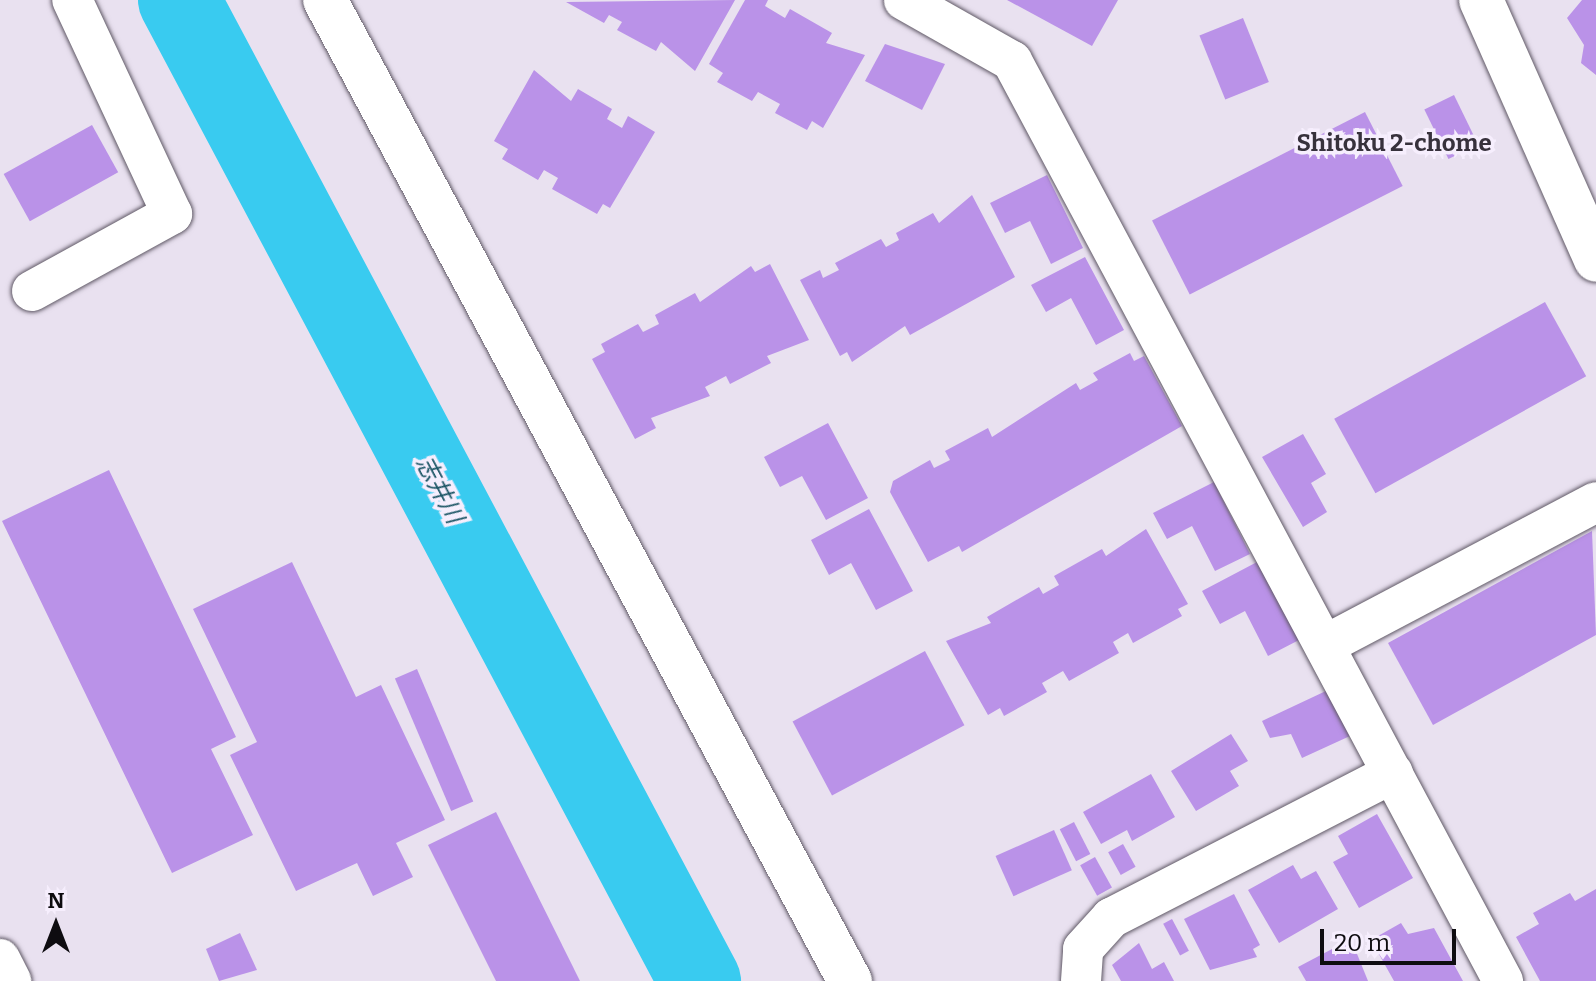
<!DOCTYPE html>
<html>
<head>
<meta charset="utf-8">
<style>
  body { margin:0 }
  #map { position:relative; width:1596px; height:981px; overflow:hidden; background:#e9e1f0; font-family:Bitter,"Noto Sans JP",serif }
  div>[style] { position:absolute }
  .river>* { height:82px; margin:-41px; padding:0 41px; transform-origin:41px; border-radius:41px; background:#39cbf0 }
  .building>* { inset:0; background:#ba92e8; transform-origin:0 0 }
  .roads { filter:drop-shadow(0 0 2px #605966) drop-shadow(0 0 2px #605966) }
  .street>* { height:40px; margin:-20px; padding:0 20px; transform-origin:20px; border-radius:20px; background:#fff }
  .secondary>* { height:44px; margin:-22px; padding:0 22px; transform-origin:22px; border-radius:22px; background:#fff }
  span { translate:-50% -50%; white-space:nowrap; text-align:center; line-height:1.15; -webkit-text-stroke:7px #f6eefd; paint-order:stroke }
  .neighbourhood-label { font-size:24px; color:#37313c; font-weight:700 }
  .water-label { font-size:24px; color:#1d5666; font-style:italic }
  .north { position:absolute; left:16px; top:885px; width:80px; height:80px; -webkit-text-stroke:6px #f6eefd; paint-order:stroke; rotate:0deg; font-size:22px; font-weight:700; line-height:32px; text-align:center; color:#0e0c10 }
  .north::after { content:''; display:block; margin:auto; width:28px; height:36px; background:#0e0c10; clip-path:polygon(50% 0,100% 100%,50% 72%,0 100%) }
  .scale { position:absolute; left:1320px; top:929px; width:136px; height:36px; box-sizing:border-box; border:4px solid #0e0c10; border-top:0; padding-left:10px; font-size:24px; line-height:28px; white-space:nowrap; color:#0e0c10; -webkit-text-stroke:6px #f6eefd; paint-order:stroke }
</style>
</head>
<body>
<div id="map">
  <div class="river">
    <div style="left:179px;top:0;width:1111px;rotate:62.03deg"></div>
  </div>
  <div class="building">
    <div style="clip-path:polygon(735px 0,695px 71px,661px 42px,656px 51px,617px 30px,622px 22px,609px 15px,604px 23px,566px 2px)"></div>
    <div style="clip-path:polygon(745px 0,768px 0,765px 6px,785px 18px,790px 9px,832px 33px,826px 43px,865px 55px,823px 128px,812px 121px,807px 130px,775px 113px,780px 104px,758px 92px,752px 101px,717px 82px,723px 73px,709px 64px)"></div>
    <div style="clip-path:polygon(1007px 0,1118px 0,1092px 46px)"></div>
    <div style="clip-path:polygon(1582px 0,1596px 0,1596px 75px,1581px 63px,1584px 45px,1567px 18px)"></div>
    <div style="left:1243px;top:18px;width:69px;height:47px;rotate:68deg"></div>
    <div style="clip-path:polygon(885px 44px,945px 64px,922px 110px,865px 81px)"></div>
    <div style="clip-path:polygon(534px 70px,571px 101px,578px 89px,612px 109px,607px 119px,622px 128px,628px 116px,655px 132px,610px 208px,603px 204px,597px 214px,552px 189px,558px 178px,544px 170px,538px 180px,502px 159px,508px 149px,494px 141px)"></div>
    <div style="left:1454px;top:95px;width:55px;height:33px;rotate:64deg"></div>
    <div style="left:1365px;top:112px;width:83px;height:239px;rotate:63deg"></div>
    <div style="left:92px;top:125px;width:54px;height:101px;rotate:61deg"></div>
    <div style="clip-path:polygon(1047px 175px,1083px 248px,1051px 264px,1030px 221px,1005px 233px,990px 203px)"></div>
    <div style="clip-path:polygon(972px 195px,1015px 277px,910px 335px,905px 326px,852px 362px,847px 352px,840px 356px,800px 280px,820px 270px,823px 278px,839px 270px,835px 263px,881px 239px,886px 247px,899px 240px,896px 233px,933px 213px,939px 223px)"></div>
    <div style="clip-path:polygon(1085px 257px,1124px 330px,1096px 345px,1071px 298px,1046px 312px,1031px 285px)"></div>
    <div style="clip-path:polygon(770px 264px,809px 340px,767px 356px,771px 363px,730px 384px,726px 376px,705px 387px,710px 396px,651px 418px,656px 428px,635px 439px,592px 359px,605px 352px,601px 344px,638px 324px,643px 332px,659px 324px,655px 315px,695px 293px,700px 302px,751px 266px,755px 272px)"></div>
    <div style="left:1545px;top:302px;width:85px;height:241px;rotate:61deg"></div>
    <div style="clip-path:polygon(1130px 353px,1134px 361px,1144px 356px,1182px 426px,962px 552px,959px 546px,928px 562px,890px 492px,893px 481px,930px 460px,934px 468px,950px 460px,945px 451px,988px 428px,992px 437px,1076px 383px,1080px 390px,1098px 380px,1093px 373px)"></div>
    <div style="clip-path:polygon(828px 423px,868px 498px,826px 520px,802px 476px,780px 487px,764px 457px)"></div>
    <div style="clip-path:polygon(1303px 434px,1326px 474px,1311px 483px,1327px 512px,1303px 527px,1262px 457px)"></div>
    <div style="clip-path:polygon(109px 470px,236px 737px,211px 749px,253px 835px,172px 873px,2px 521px)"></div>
    <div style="clip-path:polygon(1214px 482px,1250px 554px,1215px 571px,1192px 526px,1167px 539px,1153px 513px)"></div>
    <div style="clip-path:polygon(869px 509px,913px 591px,876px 610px,851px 563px,829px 575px,811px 540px)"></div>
    <div style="clip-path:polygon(1146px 529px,1188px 604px,1178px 609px,1182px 616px,1133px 643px,1128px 633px,1113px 642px,1119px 653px,1069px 681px,1063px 671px,1042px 683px,1047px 692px,1004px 716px,1000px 708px,988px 715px,946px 641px,991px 623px,987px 617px,1039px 587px,1043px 594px,1059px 585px,1054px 576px,1102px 549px,1106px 556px)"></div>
    <div style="clip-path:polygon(1592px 531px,1596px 635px,1433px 725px,1388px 643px)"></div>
    <div style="clip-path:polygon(292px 562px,356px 697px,381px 685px,445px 820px,396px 843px,413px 877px,373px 896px,357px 863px,296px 891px,230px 755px,257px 742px,193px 609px)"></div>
    <div style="clip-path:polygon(1257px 562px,1299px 640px,1268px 656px,1245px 611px,1220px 624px,1202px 591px)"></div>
    <div style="left:925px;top:651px;width:84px;height:150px;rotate:62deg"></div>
    <div style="left:417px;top:669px;width:144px;height:24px;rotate:67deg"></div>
    <div style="clip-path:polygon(1328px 690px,1350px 736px,1302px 758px,1291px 734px,1270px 738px,1262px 721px)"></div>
    <div style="clip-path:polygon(1231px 734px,1248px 761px,1230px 771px,1239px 786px,1196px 811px,1171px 771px)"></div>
    <div style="clip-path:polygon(1151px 774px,1175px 817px,1132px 841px,1127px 830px,1101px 844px,1083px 812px)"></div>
    <div style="clip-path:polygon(496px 812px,580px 981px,496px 981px,428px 845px)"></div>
    <div style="clip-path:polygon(1377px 814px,1413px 878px,1359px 908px,1333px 862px,1348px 854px,1338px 836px)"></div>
    <div style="left:1074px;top:822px;width:36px;height:16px;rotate:63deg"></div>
    <div style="left:1054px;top:830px;width:44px;height:64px;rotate:66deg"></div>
    <div style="left:1123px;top:844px;width:26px;height:17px;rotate:61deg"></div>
    <div style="left:1095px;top:857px;width:35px;height:17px;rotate:61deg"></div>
    <div style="clip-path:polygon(1293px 865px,1301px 879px,1316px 871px,1338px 909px,1279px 943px,1248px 890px)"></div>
    <div style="clip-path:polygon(1596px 889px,1596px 981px,1540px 981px,1516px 937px,1539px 924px,1533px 913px,1570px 893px,1575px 901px)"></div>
    <div style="clip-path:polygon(1234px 894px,1260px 945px,1253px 949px,1257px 957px,1210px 970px,1184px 919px)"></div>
    <div style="left:1172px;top:919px;width:36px;height:10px;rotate:62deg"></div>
    <div style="clip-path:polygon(1401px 923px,1408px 934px,1434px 928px,1463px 981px,1394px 981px,1371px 940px)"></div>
    <div style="clip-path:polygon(240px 933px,257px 970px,219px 981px,206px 949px)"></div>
    <div style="clip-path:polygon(1351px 939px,1368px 981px,1306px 981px,1298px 967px)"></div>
    <div style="clip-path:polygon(1139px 943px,1152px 969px,1164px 962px,1174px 981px,1121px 981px,1112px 965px)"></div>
  </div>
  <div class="roads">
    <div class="street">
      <div style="left:904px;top:0;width:124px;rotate:29.5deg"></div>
      <div style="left:1012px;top:61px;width:1043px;rotate:61.91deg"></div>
      <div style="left:32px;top:291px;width:160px;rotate:-28.8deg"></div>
      <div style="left:172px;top:214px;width:236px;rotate:-115deg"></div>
      <div style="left:1325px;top:645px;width:306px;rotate:-27.8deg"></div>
      <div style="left:0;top:959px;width:25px;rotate:63deg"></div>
      <div style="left:1081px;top:981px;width:32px;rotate:-86deg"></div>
      <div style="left:1083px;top:949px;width:42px;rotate:-47.9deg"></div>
      <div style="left:1111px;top:918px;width:317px;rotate:-27.2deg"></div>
    </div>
    <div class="secondary">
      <div style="left:325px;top:0;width:1113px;rotate:61.85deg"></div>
      <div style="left:1481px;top:0;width:284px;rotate:66.1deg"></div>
    </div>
  </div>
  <div class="neighbourhood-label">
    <span style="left:1394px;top:144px">Shitoku 2-chome</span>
  </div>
  <div class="water-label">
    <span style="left:439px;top:490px;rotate:62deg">志井川</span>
  </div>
  <div class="north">N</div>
  <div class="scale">20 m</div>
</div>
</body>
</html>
